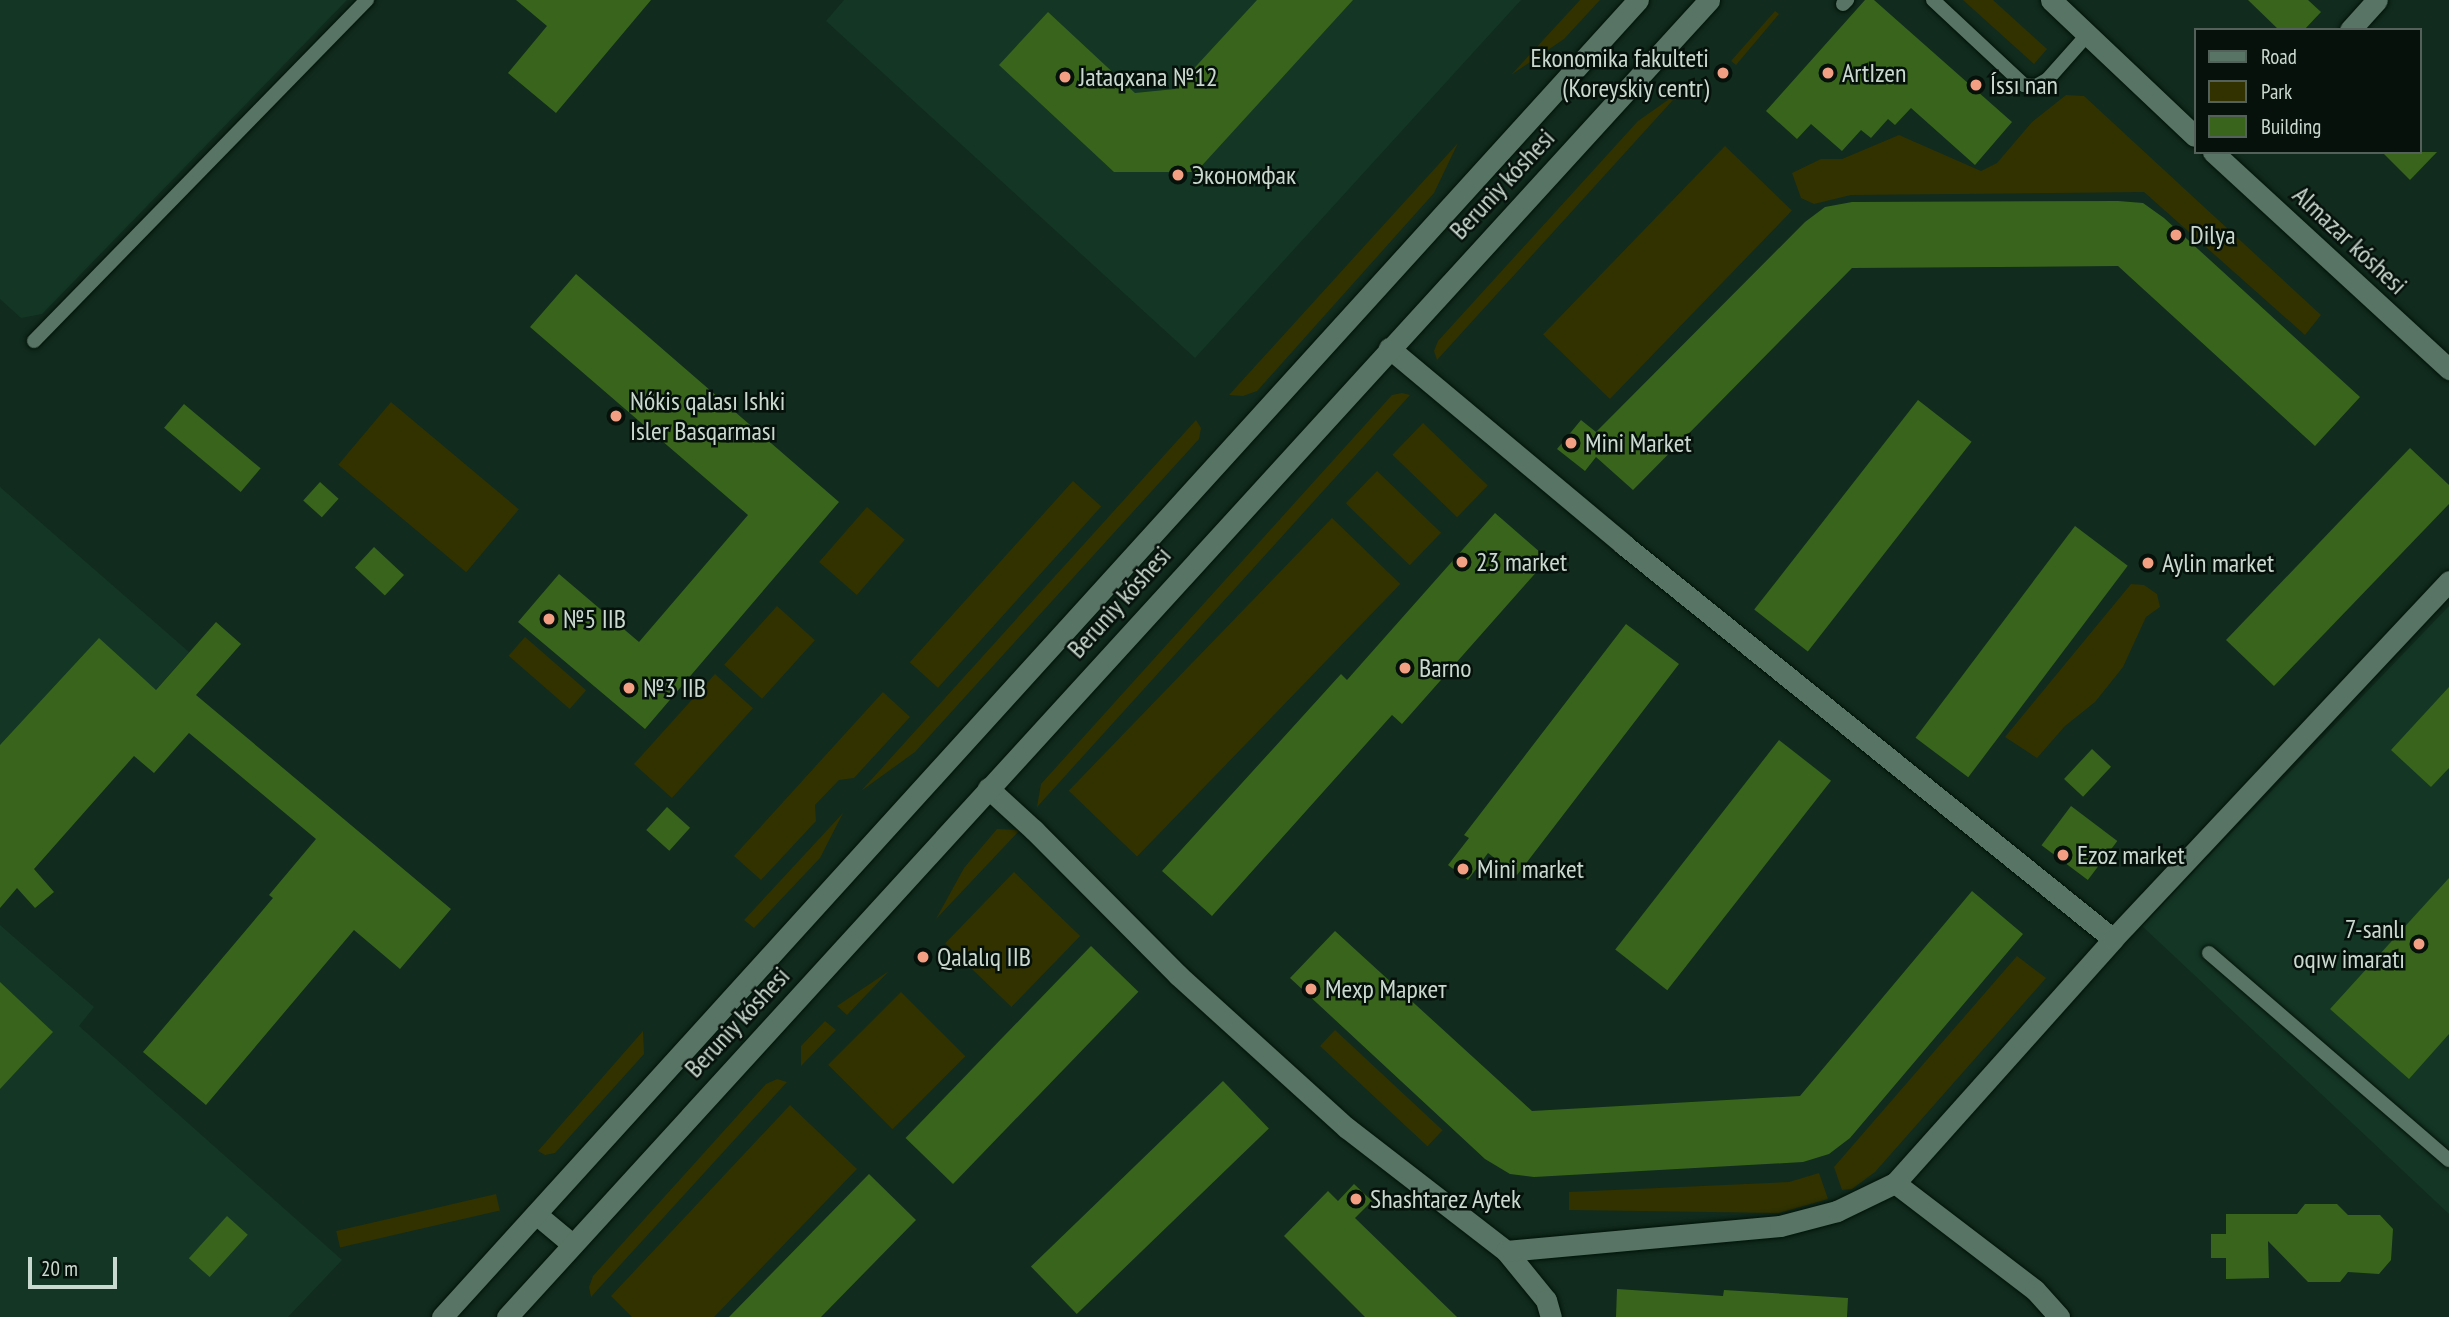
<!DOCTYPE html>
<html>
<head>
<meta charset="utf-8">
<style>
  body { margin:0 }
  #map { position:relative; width:2449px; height:1317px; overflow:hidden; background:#112b1e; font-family:"PT Sans Narrow",sans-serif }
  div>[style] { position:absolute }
  .built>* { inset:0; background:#143625 }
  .green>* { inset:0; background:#313200; transform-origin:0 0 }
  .building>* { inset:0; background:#38651b; transform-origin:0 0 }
  .roads { filter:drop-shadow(0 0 2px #001308) drop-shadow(0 0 2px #001308) }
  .lane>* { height:14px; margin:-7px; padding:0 7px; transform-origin:7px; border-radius:7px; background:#587464 }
  .street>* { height:21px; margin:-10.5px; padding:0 10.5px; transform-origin:10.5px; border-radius:10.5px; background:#587464 }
  .secondary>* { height:21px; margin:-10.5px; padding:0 10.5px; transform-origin:10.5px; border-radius:10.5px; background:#587464 }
  .dots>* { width:19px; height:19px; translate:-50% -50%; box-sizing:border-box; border:4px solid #06110b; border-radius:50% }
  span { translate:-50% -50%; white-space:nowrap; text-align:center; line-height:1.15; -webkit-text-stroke:5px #06110b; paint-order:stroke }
  .poi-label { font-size:26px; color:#cad9d0 }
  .right { translate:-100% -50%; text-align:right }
  .left { translate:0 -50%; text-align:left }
  .street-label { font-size:26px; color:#cad9d0 }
  .legend { position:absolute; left:2194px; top:28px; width:228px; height:126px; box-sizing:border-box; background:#06110b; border:2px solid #54615a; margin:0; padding:9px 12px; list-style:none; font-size:21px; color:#cad9d0 }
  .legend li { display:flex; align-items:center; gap:14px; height:35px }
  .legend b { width:35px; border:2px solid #54615a }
  .scale { position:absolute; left:28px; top:1257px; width:89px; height:32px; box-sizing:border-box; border:4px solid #cad9d0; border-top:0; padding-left:9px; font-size:21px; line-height:24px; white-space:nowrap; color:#cad9d0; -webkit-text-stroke:5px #06110b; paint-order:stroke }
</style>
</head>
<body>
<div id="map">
  <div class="built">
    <div style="clip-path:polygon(0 0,347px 0,42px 314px,21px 318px,0 299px)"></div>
    <div style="clip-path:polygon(844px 0,1521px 0,1195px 358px,826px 21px)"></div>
    <div style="clip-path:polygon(0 487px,189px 652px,0 868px)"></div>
    <div style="clip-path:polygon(2449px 606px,2449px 1214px,2142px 926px)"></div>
    <div style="clip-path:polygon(0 925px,94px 1007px,79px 1026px,342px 1260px,288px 1317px,0 1317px)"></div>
  </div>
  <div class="green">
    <div style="clip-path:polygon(1580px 0,1600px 0,1564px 39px,1511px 75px)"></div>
    <div style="clip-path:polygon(1963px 0,1993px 0,2047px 49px,2034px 64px)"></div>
    <div style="clip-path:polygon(1775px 11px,1779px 14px,1736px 65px,1731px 61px)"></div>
    <div style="clip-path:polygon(1682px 90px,1437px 360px,1434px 351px,1438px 341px,1638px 121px)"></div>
    <div style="clip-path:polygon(2066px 95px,2084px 96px,2321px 315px,2305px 335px,2144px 192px,1851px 195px,1814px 204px,1801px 198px,1792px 173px,1821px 159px,1842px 159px,1899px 135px,1981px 171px,1997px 163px,2032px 122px)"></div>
    <div style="clip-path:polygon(1458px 143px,1434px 193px,1257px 391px,1243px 396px,1229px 395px)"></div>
    <div style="left:1725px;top:146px;width:93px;height:262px;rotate:44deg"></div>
    <div style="clip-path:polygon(1402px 393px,1410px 395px,1037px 807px,1041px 784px,1392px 395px)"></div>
    <div style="left:391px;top:402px;width:167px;height:82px;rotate:40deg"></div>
    <div style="clip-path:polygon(1196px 420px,1201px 428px,1199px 439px,915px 752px,861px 791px)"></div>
    <div style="left:1423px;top:423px;width:90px;height:44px;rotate:44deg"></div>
    <div style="left:1377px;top:471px;width:89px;height:45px;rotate:44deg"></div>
    <div style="left:1073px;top:481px;width:38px;height:244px;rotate:42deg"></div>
    <div style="left:867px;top:507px;width:50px;height:73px;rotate:41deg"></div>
    <div style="left:1332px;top:518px;width:95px;height:379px;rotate:44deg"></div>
    <div style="clip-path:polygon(2131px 584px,2144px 585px,2157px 594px,2160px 607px,2146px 617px,2123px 667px,2095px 702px,2065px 726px,2037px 758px,2005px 737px)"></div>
    <div style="left:777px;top:606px;width:51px;height:79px;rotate:42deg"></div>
    <div style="left:525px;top:637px;width:81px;height:25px;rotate:41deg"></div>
    <div style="left:715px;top:674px;width:51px;height:121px;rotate:42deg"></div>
    <div style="clip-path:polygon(883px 692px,910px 717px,854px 778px,839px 780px,815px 805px,816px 821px,761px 880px,734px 856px)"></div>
    <div style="clip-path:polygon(843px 813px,820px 858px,754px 928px,744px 920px)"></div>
    <div style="clip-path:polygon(997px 829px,1020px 830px,936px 919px,964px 868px)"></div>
    <div style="left:1014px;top:872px;width:92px;height:99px;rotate:44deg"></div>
    <div style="clip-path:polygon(2017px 956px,2046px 978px,1875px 1172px,1852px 1189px,1842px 1190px,1834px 1167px)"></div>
    <div style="clip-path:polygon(889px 971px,847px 1015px,837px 1006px)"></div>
    <div style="left:901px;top:992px;width:91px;height:103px;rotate:45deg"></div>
    <div style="clip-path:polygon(825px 1021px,836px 1030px,801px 1066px,801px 1046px)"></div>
    <div style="left:1335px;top:1030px;width:147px;height:22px;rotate:43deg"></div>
    <div style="clip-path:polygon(643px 1031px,644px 1054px,555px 1153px,545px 1155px,538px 1151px)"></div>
    <div style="clip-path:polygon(777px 1079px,787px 1082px,591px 1297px,589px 1287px,593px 1276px,766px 1084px)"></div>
    <div style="clip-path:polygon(790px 1105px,857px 1169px,714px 1317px,632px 1317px,611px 1296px)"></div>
    <div style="clip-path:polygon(1819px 1173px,1828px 1199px,1779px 1213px,1569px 1210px,1569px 1192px,1789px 1182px)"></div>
    <div style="left:496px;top:1194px;width:17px;height:164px;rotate:77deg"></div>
  </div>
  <div class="building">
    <div style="clip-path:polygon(516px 0,651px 0,556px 113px,508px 73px,547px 26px)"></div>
    <div style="clip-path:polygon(1257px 0,1353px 0,1196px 172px,1114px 172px,999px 65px,1048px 12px,1135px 93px,1175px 89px)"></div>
    <div style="clip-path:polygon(1865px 0,1874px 0,2012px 122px,1975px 165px,1911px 108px,1895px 125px,1888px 119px,1871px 138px,1861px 130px,1842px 151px,1811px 124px,1797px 139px,1766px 111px)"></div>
    <div style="clip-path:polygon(2248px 0,2308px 0,2321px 12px,2304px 30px,2279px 30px)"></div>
    <div style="clip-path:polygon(2382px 152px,2437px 152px,2410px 180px)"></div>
    <div style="clip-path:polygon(2118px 201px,2143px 203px,2164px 218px,2360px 397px,2315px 446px,2118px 266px,1852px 268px,1633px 490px,1596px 457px,1585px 471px,1557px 449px,1581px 420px,1596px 432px,1805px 222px,1825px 207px,1852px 202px)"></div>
    <div style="clip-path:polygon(576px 274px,839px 502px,645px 729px,518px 622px,559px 574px,639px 642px,748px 515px,530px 327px)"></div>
    <div style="left:1918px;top:400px;width:68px;height:266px;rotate:38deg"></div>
    <div style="left:184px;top:404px;width:100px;height:31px;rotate:40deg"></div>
    <div style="clip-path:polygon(2410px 448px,2449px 485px,2449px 504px,2274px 686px,2226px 640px)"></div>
    <div style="left:320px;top:482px;width:25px;height:25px;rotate:42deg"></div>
    <div style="clip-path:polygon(1495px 513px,1548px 559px,1402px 724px,1392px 715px,1212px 916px,1162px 871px,1341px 674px,1347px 680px)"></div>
    <div style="left:2075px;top:526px;width:66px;height:265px;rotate:37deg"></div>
    <div style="left:374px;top:547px;width:41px;height:28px;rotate:43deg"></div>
    <div style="clip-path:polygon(216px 622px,241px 644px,196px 695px,451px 909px,400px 969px,354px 930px,206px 1105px,143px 1052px,273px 898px,269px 895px,316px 839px,189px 733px,154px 773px,134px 756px,34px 869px,54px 892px,35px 908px,17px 888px,0 908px,0 745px,99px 638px,156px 690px)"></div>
    <div style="clip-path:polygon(1626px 624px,1679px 664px,1517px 875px,1488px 853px,1468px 880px,1448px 865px,1469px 838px,1464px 835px)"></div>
    <div style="clip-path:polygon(2449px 687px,2449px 768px,2431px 787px,2391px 750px)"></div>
    <div style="left:1779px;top:740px;width:66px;height:266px;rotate:38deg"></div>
    <div style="left:2092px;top:749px;width:26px;height:41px;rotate:43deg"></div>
    <div style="left:2071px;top:806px;width:58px;height:49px;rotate:37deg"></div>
    <div style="left:667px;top:807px;width:31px;height:31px;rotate:42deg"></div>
    <div style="clip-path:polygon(2449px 878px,2449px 1034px,2409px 1079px,2330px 1009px)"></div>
    <div style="clip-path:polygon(1972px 891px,2023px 934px,1850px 1138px,1829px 1154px,1803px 1162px,1534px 1177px,1510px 1174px,1485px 1159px,1290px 978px,1335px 931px,1532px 1111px,1800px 1096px)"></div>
    <div style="left:1091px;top:946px;width:66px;height:267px;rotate:44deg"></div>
    <div style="clip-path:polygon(0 982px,53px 1032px,0 1089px)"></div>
    <div style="left:1223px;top:1081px;width:66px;height:267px;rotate:46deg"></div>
    <div style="clip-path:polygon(869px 1174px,916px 1220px,821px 1317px,729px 1317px)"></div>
    <div style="clip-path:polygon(1354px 1184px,1372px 1201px,1355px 1218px,1457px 1317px,1365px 1317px,1284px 1236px,1328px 1191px,1338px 1201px)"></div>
    <div style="clip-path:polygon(2305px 1204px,2337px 1204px,2348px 1215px,2380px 1215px,2393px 1229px,2391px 1260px,2379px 1274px,2348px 1272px,2340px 1282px,2308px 1282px,2268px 1241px,2269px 1278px,2226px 1279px,2226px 1258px,2211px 1258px,2211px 1234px,2226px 1234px,2226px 1214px,2297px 1214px)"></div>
    <div style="left:227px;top:1216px;width:28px;height:57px;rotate:42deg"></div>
    <div style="clip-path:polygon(1617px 1289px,1723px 1296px,1724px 1290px,1848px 1298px,1847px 1317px,1616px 1317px)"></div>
  </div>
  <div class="roads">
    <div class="lane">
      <div style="left:1933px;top:0;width:125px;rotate:43deg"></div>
      <div style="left:2024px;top:85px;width:12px;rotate:5deg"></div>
      <div style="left:2036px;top:86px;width:14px;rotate:-30deg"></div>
      <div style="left:2048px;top:79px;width:59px;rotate:-48.4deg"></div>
      <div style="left:1843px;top:4px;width:6px;rotate:-45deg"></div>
      <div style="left:34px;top:341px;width:477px;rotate:-45.7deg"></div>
      <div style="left:2209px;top:953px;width:317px;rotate:40.8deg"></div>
    </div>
    <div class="street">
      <div style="left:2350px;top:30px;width:40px;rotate:-48deg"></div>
      <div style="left:1389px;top:348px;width:305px;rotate:39.9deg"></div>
      <div style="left:1623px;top:544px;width:629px;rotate:38.87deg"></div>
      <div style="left:988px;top:788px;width:62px;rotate:42.4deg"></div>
      <div style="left:1034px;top:830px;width:204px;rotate:45.2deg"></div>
      <div style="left:1178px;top:975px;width:228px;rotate:42.2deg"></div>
      <div style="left:1347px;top:1128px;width:201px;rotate:37.7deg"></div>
      <div style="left:1506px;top:1251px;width:63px;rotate:50.8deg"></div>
      <div style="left:1546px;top:1300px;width:18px;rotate:74deg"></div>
      <div style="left:1895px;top:1183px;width:176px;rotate:37.4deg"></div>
      <div style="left:2035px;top:1290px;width:36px;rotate:48deg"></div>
      <div style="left:1506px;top:1251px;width:275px;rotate:-5.2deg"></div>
      <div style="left:1780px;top:1226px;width:59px;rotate:-14.7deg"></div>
      <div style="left:1837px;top:1211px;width:64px;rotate:-25.8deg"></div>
      <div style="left:1895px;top:1183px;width:327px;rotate:-48.2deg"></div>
      <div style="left:2113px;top:939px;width:491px;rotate:-46.8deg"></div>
    </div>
    <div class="secondary">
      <div style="left:2051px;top:0;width:198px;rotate:43.4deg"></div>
      <div style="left:2213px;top:152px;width:321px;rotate:42.6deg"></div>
      <div style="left:536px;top:1214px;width:47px;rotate:39.8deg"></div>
      <div style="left:442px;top:1317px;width:1779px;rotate:-47.76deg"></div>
      <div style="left:507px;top:1317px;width:1783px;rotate:-47.61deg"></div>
    </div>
  </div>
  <div class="dots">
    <div style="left:1723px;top:73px;background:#f39f84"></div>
    <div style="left:1828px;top:73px;background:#f39f84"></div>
    <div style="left:1065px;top:77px;background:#f39f84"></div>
    <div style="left:1976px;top:85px;background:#f39f84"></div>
    <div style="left:1178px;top:175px;background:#f39f84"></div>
    <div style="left:2176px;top:235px;background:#f39f84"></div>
    <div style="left:616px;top:416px;background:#f39f84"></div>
    <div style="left:1571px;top:443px;background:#f39f84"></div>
    <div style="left:1462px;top:562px;background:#f39f84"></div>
    <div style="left:2148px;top:563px;background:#f39f84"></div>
    <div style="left:549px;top:619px;background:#f39f84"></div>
    <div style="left:1405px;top:668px;background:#f39f84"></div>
    <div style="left:629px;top:688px;background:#f39f84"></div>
    <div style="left:2063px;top:855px;background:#f39f84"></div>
    <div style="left:1463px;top:869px;background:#f39f84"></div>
    <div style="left:2419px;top:944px;background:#f39f84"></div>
    <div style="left:923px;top:957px;background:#f39f84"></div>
    <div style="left:1311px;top:989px;background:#f39f84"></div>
    <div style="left:1356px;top:1199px;background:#f39f84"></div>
  </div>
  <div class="poi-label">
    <span class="right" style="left:1709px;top:73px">Ekonomika fakulteti<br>(Koreyskiy centr)</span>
    <span class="left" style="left:1842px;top:73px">ArtIzen</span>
    <span class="left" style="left:1079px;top:77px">Jataqxana №12</span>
    <span class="left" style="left:1990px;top:85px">Íssı nan</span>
    <span class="left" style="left:1192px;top:175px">Экономфак</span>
    <span class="left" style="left:2190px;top:235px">Dilya</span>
    <span class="left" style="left:630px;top:416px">Nókis qalası Ishki<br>Isler Basqarması</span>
    <span class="left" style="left:1585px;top:443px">Mini Market</span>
    <span class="left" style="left:1476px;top:562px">23 market</span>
    <span class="left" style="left:2162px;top:563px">Aylin market</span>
    <span class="left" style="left:563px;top:619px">№5 IIB</span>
    <span class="left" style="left:1419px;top:668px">Barno</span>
    <span class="left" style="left:643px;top:688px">№3 IIB</span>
    <span class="left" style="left:2077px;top:855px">Ezoz market</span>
    <span class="left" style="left:1477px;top:869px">Mini market</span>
    <span class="right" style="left:2405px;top:944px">7-sanlı<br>oqıw imaratı</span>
    <span class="left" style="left:937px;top:957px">Qalalıq IIB</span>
    <span class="left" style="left:1325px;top:989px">Мехр Маркет</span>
    <span class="left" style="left:1370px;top:1199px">Shashtarez Aytek</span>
  </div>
  <div class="street-label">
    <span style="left:1502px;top:184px;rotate:-47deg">Beruniy kóshesi</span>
    <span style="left:2350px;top:240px;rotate:43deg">Almazar kóshesi</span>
    <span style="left:1119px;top:602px;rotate:-48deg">Beruniy kóshesi</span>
    <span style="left:737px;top:1022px;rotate:-47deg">Beruniy kóshesi</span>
  </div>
  <ul class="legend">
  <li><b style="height:9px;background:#587464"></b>Road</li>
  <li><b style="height:19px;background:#313200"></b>Park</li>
  <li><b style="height:19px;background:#38651b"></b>Building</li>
  </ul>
  <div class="scale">20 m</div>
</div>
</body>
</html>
